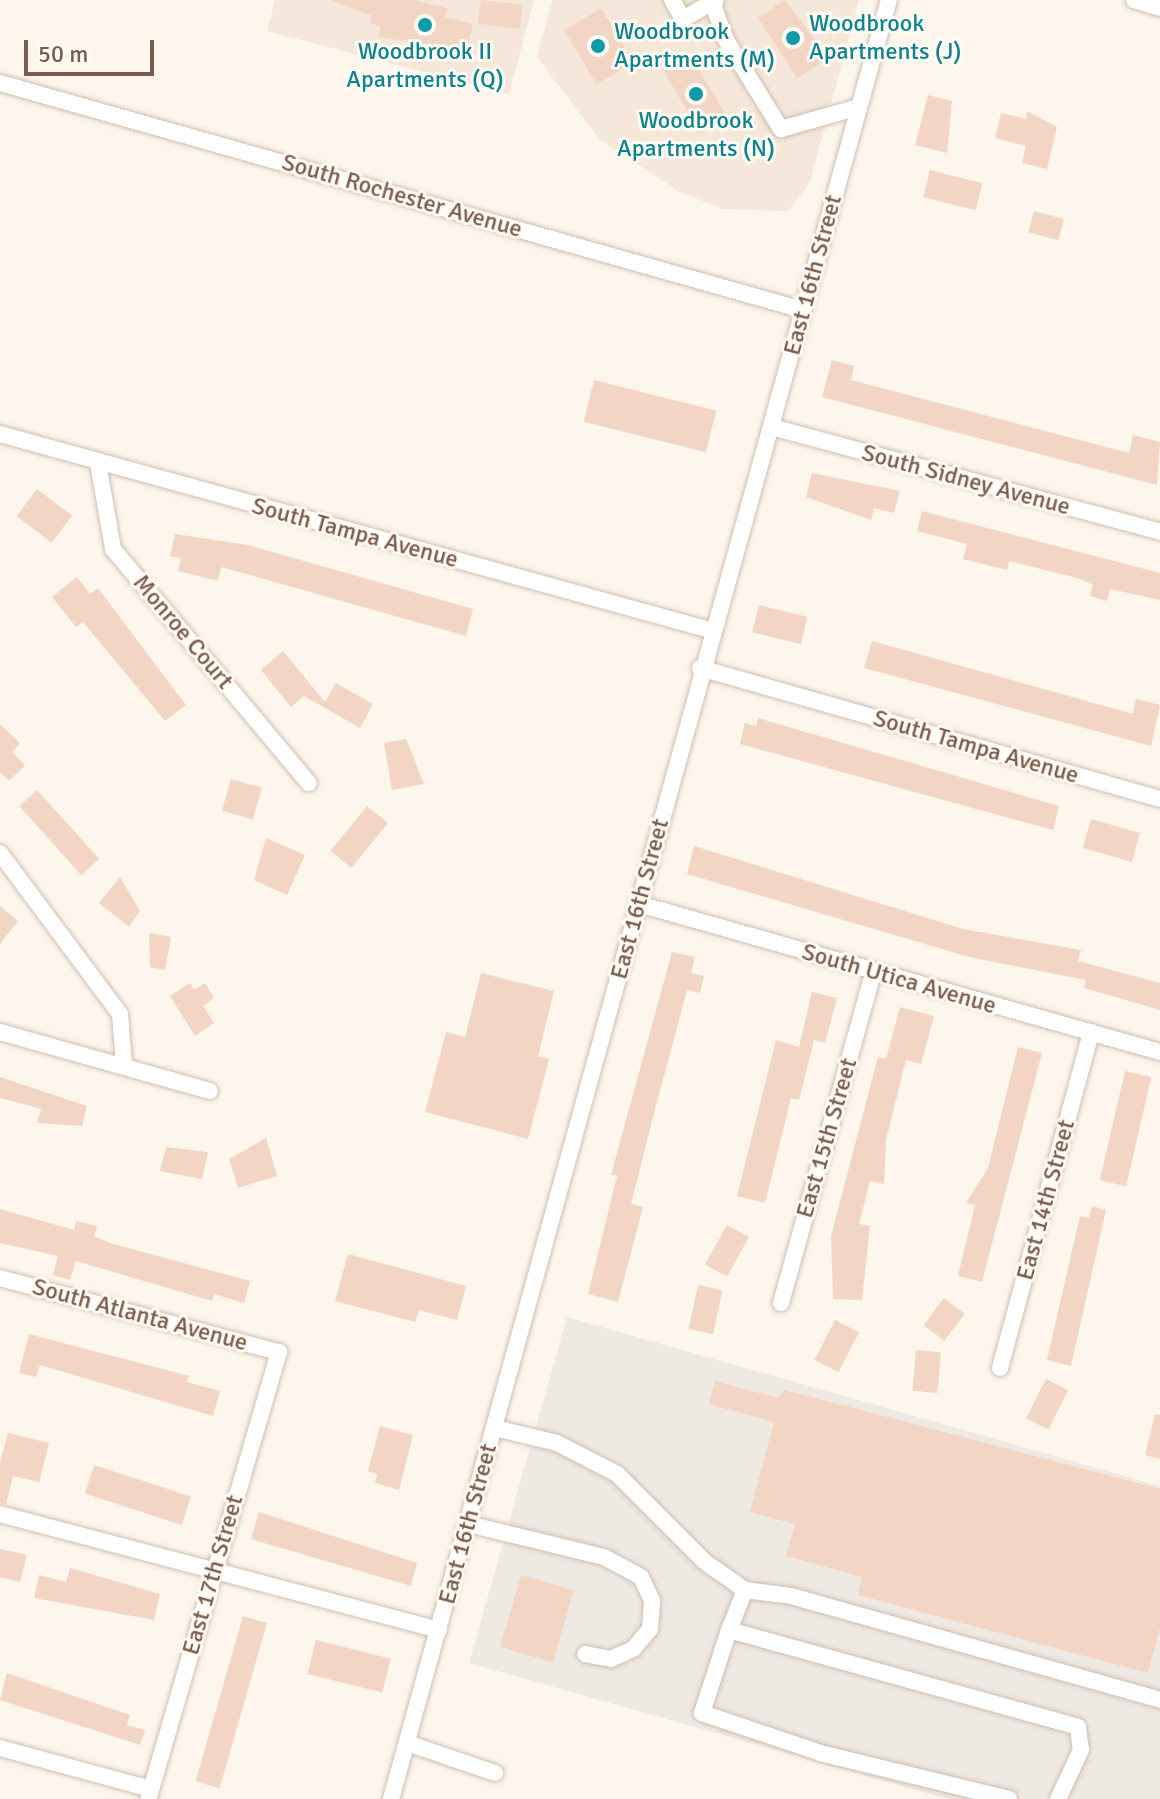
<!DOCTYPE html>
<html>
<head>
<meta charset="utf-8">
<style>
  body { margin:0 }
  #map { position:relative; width:1160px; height:1799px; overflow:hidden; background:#fdf6ec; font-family:Signika,sans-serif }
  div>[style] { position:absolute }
  .residential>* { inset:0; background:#f5e8da }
  .industrial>* { inset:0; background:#efe9e4 }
  .building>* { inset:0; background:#f3d5c3; transform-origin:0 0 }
  .roads { filter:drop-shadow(0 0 2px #d1beb0) drop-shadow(0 0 2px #d1beb0) }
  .minor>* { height:16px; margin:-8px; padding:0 8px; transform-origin:8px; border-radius:8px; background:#fff }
  .dots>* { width:22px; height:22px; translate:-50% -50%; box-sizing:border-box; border:4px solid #fffaf3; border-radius:50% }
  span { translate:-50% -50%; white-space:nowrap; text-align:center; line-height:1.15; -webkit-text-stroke:6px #fffaf3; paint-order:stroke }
  .culture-label { font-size:24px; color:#0d838f }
  .left { translate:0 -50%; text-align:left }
  .street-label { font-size:24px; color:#7a5c4d }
  .scale { position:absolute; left:24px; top:40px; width:130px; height:36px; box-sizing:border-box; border:4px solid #7a5c4d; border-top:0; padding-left:10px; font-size:24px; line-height:28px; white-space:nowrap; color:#7a5c4d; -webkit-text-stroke:6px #fffaf3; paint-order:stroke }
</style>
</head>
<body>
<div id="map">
  <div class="residential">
    <div style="clip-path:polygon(275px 0,534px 0,509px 94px,267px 31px)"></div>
    <div style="clip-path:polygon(552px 0,859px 0,809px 185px,788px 211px,723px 209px,680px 192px,599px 139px,537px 57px)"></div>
  </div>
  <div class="industrial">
    <div style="clip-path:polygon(567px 1317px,1160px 1486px,1160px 1799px,948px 1799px,469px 1663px)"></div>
  </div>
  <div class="building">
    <div style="clip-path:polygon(330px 0,413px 0,447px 8px,445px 17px,473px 24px,467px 50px,378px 37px,381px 26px,370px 23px,372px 16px)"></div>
    <div style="left:481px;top:0;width:42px;height:24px;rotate:7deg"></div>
    <div style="clip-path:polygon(785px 0,829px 58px,797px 78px,758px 18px)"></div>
    <div style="left:601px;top:8px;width:63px;height:43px;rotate:59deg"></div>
    <div style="left:690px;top:55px;width:72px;height:31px;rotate:59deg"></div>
    <div style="clip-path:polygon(928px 95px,952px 101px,947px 153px,915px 145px)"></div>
    <div style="clip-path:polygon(1027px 111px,1057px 127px,1047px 169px,1022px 163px,1026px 146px,995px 138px,1001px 113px,1026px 119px)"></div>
    <div style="left:930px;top:170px;width:54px;height:28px;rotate:14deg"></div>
    <div style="left:1034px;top:211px;width:31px;height:22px;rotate:15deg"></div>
    <div style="clip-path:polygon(832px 360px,854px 366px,851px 380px,1129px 453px,1133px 435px,1160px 442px,1157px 485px,822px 397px)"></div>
    <div style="left:594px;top:380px;width:126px;height:43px;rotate:14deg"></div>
    <div style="clip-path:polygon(812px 473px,900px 491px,894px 513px,874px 508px,871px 520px,806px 497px)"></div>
    <div style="left:37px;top:489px;width:44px;height:34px;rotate:37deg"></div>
    <div style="clip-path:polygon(922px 511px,1160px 573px,1160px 600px,1110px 589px,1107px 601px,1090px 596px,1093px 585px,1081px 579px,1009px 561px,1007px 570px,963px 559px,967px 544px,917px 531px)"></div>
    <div style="clip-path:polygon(175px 534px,248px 545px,473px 609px,466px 636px,221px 567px,218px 581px,178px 571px,181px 558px,170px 556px)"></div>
    <div style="clip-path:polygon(77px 577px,90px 594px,98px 588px,186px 705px,165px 721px,83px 622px,76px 627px,52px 597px)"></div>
    <div style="left:759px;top:605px;width:50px;height:28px;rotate:14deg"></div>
    <div style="clip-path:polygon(872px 641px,1133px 714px,1136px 699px,1160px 705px,1151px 746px,864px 668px)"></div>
    <div style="clip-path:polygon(283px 651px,325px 702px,336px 683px,373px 704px,360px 728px,304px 696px,291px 707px,261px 670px)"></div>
    <div style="clip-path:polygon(758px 718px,1059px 806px,1053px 830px,740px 744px,745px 723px,756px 726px)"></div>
    <div style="clip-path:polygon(0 724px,20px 743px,12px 752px,25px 765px,9px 781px,0 772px)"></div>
    <div style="clip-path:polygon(406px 739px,424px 784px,392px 790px,384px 743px)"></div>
    <div style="left:231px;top:779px;width:32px;height:33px;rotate:16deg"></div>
    <div style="left:37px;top:790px;width:93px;height:24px;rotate:48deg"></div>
    <div style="left:367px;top:806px;width:27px;height:58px;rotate:39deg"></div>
    <div style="left:1091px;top:819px;width:51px;height:30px;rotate:16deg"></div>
    <div style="clip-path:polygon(266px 838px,305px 855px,287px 895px,254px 880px)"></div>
    <div style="clip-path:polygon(694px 846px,963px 929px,1081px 950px,1078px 961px,1160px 983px,1160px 1010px,1084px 988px,1086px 980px,969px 957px,687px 874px)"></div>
    <div style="clip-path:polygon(120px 877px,140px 911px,129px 927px,99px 903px)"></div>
    <div style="clip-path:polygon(0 906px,18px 921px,0 944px)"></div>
    <div style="clip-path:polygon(149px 933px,171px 937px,165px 970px,150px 967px)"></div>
    <div style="clip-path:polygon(672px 952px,695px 957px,691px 973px,704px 976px,700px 993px,687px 990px,653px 1117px,631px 1204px,643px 1207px,618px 1302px,588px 1294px,617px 1176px,611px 1175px)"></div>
    <div style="clip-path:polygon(481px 973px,554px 991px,538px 1056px,549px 1059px,528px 1139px,425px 1112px,446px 1032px,465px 1037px)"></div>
    <div style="clip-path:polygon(190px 983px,194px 990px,205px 983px,214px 998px,203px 1006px,214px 1023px,195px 1036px,170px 996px)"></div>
    <div style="clip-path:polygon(812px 992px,837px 998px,825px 1043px,814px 1040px,799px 1100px,791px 1098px,765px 1203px,737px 1196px,776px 1040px,799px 1047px)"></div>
    <div style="clip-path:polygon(900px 1007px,934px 1016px,921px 1064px,906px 1060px,886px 1140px,884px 1184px,870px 1181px,859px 1224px,870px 1226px,862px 1300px,833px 1299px,831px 1236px,878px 1057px,886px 1059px)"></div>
    <div style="clip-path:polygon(1018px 1047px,1042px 1053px,982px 1282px,958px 1276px,975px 1205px,966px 1203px,988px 1168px)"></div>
    <div style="left:1125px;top:1071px;width:27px;height:112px;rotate:13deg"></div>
    <div style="clip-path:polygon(0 1077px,87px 1106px,82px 1126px,37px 1123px,41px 1109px,0 1098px)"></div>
    <div style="clip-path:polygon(266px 1138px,277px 1176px,238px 1188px,229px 1159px)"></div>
    <div style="clip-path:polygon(166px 1147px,208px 1152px,202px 1179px,160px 1171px)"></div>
    <div style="clip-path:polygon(1092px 1206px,1106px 1210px,1071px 1366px,1047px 1360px,1080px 1216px,1089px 1218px)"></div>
    <div style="clip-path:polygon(0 1209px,74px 1230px,76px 1221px,97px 1226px,94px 1236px,110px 1243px,250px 1281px,244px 1303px,214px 1294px,212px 1301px,76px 1261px,70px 1280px,53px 1275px,58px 1256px,0 1243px)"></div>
    <div style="left:727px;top:1225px;width:25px;height:45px;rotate:29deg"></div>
    <div style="clip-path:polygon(348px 1254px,466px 1286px,457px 1320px,419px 1310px,415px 1322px,335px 1301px)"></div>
    <div style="left:698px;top:1285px;width:25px;height:45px;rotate:12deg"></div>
    <div style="left:944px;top:1298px;width:26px;height:34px;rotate:37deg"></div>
    <div style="left:835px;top:1320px;width:27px;height:45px;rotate:27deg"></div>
    <div style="clip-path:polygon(29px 1334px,189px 1376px,187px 1382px,220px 1391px,213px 1416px,40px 1365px,36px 1377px,19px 1373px)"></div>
    <div style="left:916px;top:1350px;width:25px;height:41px;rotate:5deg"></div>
    <div style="left:1046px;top:1379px;width:25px;height:44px;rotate:27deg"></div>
    <div style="clip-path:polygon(715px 1381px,778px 1398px,785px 1390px,1160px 1489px,1160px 1628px,1148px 1673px,858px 1595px,862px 1577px,786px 1556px,795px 1524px,750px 1512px,774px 1422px,709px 1404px)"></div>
    <div style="clip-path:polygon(1155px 1414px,1160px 1415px,1160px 1459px,1145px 1455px)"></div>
    <div style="clip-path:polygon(380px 1426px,413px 1435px,399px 1490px,375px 1483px,377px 1474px,368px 1471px)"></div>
    <div style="clip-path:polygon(8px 1433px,49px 1443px,39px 1482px,13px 1476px,6px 1504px,0 1503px,0 1462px)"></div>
    <div style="left:94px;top:1465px;width:102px;height:30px;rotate:18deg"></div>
    <div style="clip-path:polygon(259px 1512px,417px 1563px,411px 1586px,251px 1539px)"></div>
    <div style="clip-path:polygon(0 1549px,27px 1555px,20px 1582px,0 1577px)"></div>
    <div style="clip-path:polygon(70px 1568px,160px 1594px,154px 1620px,34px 1598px,39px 1575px,66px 1582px)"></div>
    <div style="left:521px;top:1575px;width:55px;height:75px;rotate:16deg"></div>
    <div style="left:243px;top:1616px;width:25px;height:172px;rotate:16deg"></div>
    <div style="left:316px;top:1640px;width:77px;height:35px;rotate:14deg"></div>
    <div style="clip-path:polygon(7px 1673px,130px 1715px,127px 1725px,145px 1730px,140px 1745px,0 1700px)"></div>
  </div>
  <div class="roads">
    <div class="minor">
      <div style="left:672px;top:0;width:22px;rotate:60deg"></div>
      <div style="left:683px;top:19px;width:38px;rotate:-30deg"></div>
      <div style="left:1134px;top:0;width:27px;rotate:17deg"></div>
      <div style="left:712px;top:2px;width:40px;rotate:69.8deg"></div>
      <div style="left:726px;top:40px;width:105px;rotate:58.3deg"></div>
      <div style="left:781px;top:129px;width:81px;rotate:-15.8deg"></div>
      <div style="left:0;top:83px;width:834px;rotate:15.79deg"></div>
      <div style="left:772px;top:427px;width:402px;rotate:15.1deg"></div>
      <div style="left:0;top:434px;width:737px;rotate:15.43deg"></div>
      <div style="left:98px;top:463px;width:87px;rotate:80.1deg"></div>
      <div style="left:113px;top:549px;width:305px;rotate:50.1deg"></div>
      <div style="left:700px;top:668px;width:478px;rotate:15.9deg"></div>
      <div style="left:0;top:853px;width:201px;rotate:53.3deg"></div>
      <div style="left:120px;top:1014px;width:51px;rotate:85.5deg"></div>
      <div style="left:639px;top:904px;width:542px;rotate:15.86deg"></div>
      <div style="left:0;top:1032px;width:218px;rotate:15.7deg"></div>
      <div style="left:0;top:1278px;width:289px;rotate:14.9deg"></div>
      <div style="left:279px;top:1352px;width:466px;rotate:106.3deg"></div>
      <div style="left:781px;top:1303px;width:342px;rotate:-74.4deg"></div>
      <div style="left:1000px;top:1368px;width:348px;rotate:-74.8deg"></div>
      <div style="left:495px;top:1428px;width:64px;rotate:13.6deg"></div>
      <div style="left:557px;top:1443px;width:68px;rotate:27.3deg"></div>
      <div style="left:617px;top:1474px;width:124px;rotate:45deg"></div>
      <div style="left:705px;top:1562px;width:49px;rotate:35deg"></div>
      <div style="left:745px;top:1590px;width:46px;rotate:7.4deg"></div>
      <div style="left:791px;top:1596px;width:383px;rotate:15.7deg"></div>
      <div style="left:0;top:1514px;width:454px;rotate:14.8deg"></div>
      <div style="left:468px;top:1524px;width:140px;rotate:13.6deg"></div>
      <div style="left:604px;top:1557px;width:42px;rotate:28.4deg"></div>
      <div style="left:641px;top:1577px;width:26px;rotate:65deg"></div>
      <div style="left:652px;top:1601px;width:28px;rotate:94deg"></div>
      <div style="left:650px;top:1629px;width:26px;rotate:130deg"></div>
      <div style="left:633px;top:1649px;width:24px;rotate:156deg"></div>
      <div style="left:611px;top:1659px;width:26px;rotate:-169deg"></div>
      <div style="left:729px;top:1630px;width:43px;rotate:-68.2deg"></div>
      <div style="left:407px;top:1743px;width:93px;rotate:18.8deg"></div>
      <div style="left:0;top:1748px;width:156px;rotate:15.2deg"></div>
      <div style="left:391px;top:1799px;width:1867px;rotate:-74.53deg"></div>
      <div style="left:1009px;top:1799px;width:194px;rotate:-166.3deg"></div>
      <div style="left:821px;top:1753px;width:126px;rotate:-161.4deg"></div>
      <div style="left:702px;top:1713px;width:87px;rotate:-72deg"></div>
      <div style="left:729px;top:1630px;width:362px;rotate:15.5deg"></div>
      <div style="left:1078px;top:1727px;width:23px;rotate:83deg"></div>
      <div style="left:1081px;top:1750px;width:54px;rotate:115.1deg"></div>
    </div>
  </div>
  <div class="dots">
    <div style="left:425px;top:25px;background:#0f9aa8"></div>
    <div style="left:793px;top:38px;background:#0f9aa8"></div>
    <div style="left:598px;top:46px;background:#0f9aa8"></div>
    <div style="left:696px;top:94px;background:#0f9aa8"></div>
  </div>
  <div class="culture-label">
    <span class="left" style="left:809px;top:38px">Woodbrook<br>Apartments (J)</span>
    <span class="left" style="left:614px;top:46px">Woodbrook<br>Apartments (M)</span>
    <span style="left:425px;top:66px">Woodbrook II<br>Apartments (Q)</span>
    <span style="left:696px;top:135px">Woodbrook<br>Apartments (N)</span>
  </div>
  <div class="street-label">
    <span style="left:402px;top:196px;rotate:16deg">South Rochester Avenue</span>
    <span style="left:813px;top:275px;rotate:-75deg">East 16th Street</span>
    <span style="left:966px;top:480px;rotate:15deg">South Sidney Avenue</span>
    <span style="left:355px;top:533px;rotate:15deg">South Tampa Avenue</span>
    <span style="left:183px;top:632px;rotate:50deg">Monroe Court</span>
    <span style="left:976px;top:747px;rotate:16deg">South Tampa Avenue</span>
    <span style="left:640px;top:899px;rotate:-75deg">East 16th Street</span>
    <span style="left:899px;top:979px;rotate:16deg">South Utica Avenue</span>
    <span style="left:827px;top:1138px;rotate:-74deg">East 15th Street</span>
    <span style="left:1046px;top:1200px;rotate:-75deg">East 14th Street</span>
    <span style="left:140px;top:1315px;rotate:15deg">South Atlanta Avenue</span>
    <span style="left:468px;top:1524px;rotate:-75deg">East 16th Street</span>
    <span style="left:213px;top:1575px;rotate:-74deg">East 17th Street</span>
  </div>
  <div class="scale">50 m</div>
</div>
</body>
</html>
